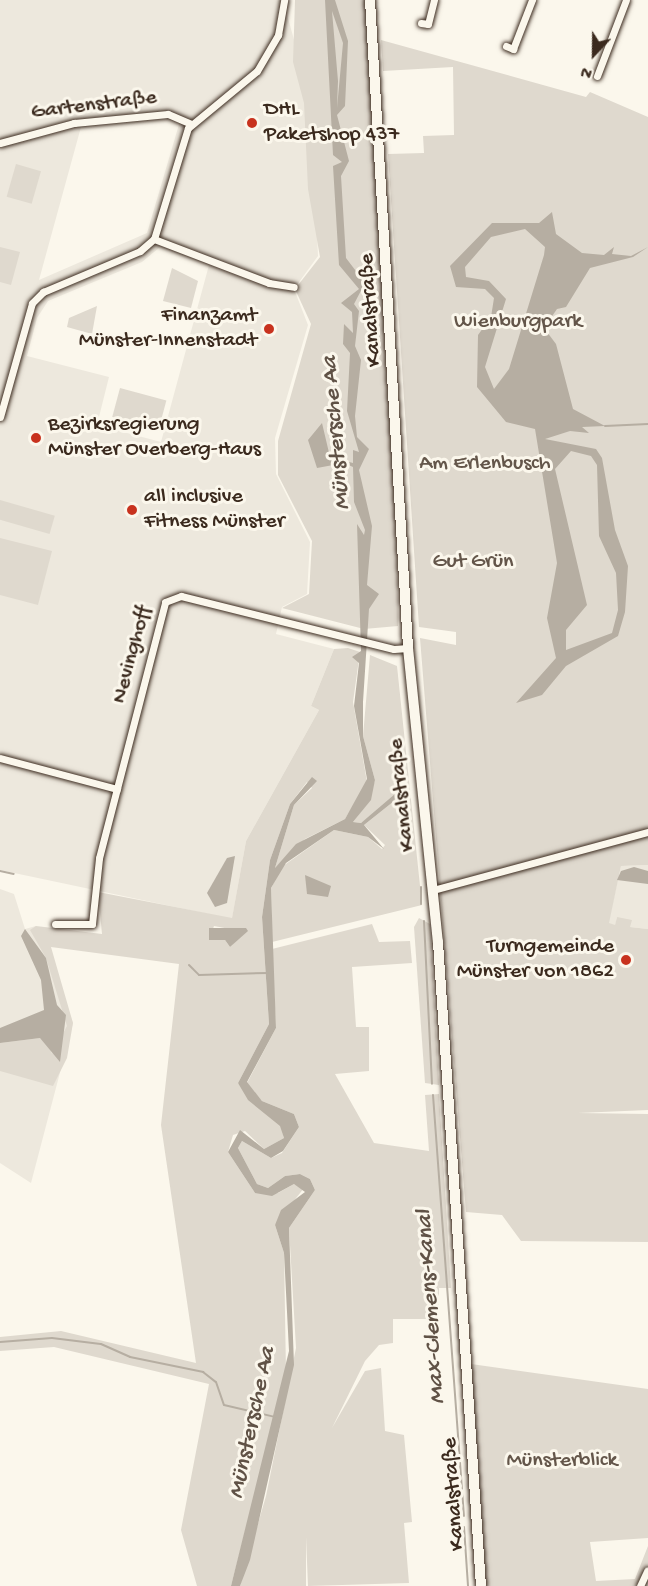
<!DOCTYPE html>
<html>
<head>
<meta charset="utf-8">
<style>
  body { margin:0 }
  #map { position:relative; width:648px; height:1586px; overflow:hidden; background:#fbf7ec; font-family:"Gochi Hand",sans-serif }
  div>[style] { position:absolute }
  .built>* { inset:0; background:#ede8dd }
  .green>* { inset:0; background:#dfd9ce; transform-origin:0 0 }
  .water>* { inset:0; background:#b6aea2 }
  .stream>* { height:2px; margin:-1px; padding:0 1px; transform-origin:1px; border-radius:1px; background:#b6aea2 }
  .roads { filter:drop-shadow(0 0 2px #3b2a1e) drop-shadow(0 0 2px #3b2a1e) }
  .minor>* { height:7px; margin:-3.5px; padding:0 3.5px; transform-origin:3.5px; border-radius:3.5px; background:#fbf7ec }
  .secondary>* { height:10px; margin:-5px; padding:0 5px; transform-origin:5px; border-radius:5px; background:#fbf7ec }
  .dots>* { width:16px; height:16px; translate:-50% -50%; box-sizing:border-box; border:3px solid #fbf7ec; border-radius:50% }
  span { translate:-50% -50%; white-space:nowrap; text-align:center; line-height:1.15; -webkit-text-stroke:6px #fbf7ec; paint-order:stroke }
  .street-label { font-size:22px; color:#3b2a1e }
  .poi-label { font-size:22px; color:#3b2a1e }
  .left { translate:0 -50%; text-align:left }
  .right { translate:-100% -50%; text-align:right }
  .park-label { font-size:22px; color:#64564a }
  .water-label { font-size:24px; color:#605246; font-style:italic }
  .north { position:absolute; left:564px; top:24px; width:60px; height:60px; -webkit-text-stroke:4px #fbf7ec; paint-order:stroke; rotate:202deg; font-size:16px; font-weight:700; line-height:24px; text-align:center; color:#3b2a1e }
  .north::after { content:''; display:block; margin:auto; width:21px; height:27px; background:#3b2a1e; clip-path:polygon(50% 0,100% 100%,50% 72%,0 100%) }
</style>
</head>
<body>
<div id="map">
  <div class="built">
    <div style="clip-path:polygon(evenodd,0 0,283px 0,311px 101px,318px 256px,294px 289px,308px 325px,275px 438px,276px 474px,310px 542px,307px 594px,282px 607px,276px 634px,334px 649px,311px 706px,319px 710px,246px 841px,232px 919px,0 870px,0 0,163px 118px,180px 121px,147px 233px,39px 280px,81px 127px,163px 118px,0 0,160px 247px,209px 265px,161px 442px,97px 425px,109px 377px,27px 356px,37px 318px,48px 301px,142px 262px,160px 247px)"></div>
    <div style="clip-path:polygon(648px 865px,648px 929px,630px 927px,617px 917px,615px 926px,608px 924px,621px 866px)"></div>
    <div style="clip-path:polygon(0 889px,14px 894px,25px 929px,36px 926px,73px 1023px,31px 1183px,0 1163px)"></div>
  </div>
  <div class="green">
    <div style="clip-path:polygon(295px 0,366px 0,397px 524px,398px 626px,364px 629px,282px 608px,309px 594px,312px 541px,278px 475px,278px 441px,311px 324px,295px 289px,320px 257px,308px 189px,304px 103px,293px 62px)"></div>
    <div style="clip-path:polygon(381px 40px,586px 97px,590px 92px,648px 117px,648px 865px,621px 866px,609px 923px,615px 925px,617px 917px,632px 920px,630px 927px,648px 929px,648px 1110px,578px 1113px,648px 1114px,648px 1242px,521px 1241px,502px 1215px,466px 1212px,420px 638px,456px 645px,456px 632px,419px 627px,388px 154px,424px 153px,423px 136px,454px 135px,453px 67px,383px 71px)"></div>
    <div style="left:16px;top:164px;width:26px;height:34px;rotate:16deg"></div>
    <div style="clip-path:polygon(0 247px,20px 252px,11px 285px,0 282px)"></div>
    <div style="clip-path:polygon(172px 268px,198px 281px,191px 308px,163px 301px)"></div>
    <div style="clip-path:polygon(97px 306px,92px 334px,67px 327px,69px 318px)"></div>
    <div style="left:120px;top:388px;width:48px;height:30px;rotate:15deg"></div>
    <div style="left:0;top:500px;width:57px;height:19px;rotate:16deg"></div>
    <div style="clip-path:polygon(0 538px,52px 551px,38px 605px,0 595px)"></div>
    <div style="clip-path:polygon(evenodd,348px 648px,360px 652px,353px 702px,367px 782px,345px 819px,305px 839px,275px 868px,294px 805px,312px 788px,307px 782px,290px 804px,270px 860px,262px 917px,269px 1024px,238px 1083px,281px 1126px,284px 1138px,264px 1149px,245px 1131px,233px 1135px,228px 1152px,255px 1193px,278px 1193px,294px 1184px,304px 1188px,275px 1225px,284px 1253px,286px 1373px,231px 1586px,197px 1586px,181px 1530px,209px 1384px,54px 1347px,0 1351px,0 1337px,61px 1331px,196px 1363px,161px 1125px,179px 964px,51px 947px,73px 1023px,67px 1058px,53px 1086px,0 1071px,0 1043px,40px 1038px,48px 1041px,52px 1054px,67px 1026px,46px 958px,30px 930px,36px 926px,102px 934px,98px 892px,232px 918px,246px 841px,319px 710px,311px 706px,334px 649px,348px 648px,214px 926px,235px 930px,246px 929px,230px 947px,225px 940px,209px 940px,214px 926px)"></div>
    <div style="clip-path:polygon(370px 655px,397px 666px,422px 905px,272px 942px,271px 888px,283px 866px,334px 830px,368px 837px,382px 849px,385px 845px,364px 825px,408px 790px,361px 823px,353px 822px,368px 803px,375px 780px,363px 736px)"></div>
    <div style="clip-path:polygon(419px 918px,430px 924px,439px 1085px,425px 1083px,414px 927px)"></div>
    <div style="clip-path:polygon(372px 924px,379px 942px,410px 941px,412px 963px,352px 967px,356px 1027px,369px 1027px,369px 1071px,335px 1074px,374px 1143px,429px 1151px,425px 1095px,439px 1094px,451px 1288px,439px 1288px,439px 1319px,393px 1319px,393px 1343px,379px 1345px,365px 1361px,332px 1428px,365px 1371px,381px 1368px,385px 1431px,404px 1435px,412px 1522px,404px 1523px,409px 1583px,308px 1586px,306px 1537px,306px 1586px,240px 1586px,266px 1496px,296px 1348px,289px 1228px,315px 1190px,310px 1179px,300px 1174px,285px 1176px,268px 1188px,257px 1184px,238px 1148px,242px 1141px,271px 1158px,282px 1153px,299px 1127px,294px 1114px,262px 1101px,247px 1083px,276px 1028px,272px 949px)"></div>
    <div style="clip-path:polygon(471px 1364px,648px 1389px,648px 1538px,590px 1542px,596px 1581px,635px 1579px,648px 1546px,648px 1586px,486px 1586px)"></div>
  </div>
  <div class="water">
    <div style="clip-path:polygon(evenodd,325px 0,335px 0,348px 41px,345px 106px,337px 115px,349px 161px,341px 176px,346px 258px,365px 283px,354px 304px,359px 311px,355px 346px,361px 360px,355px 416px,357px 437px,369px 449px,359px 470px,372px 526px,367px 585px,379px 594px,369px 609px,363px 702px,363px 736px,375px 780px,371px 800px,353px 822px,361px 823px,395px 794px,408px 790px,364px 825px,384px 849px,368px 837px,334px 830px,286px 863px,271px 888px,276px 1028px,247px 1082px,262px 1101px,294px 1114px,299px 1127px,283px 1151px,271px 1158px,242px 1141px,238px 1148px,257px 1184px,268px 1188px,285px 1176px,300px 1174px,310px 1179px,315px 1190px,289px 1228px,294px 1365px,250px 1560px,240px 1586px,231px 1586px,289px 1351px,284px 1253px,275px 1225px,281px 1210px,305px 1192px,294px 1184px,272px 1196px,255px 1193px,228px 1152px,240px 1130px,264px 1149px,284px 1138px,280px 1126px,248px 1100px,238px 1083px,269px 1024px,262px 917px,270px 860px,290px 804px,312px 777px,317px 781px,294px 805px,275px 868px,296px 844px,345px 819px,367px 779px,354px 706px,359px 663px,352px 657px,361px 651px,357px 524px,364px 535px,365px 530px,354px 502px,353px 467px,344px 463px,317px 468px,308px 440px,322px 423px,330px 457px,353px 463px,353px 450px,359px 452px,347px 411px,350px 353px,343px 344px,344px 324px,353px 333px,352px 312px,341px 303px,359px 289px,339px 265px,333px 166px,342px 162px,333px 155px,325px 0,332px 11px,343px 43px,337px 108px,338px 81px,332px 11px)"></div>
    <div style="clip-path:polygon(evenodd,552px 212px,556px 234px,582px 253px,604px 255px,614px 247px,612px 254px,631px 256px,648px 247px,633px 257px,590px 268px,566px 307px,557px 309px,544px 328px,556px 344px,573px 409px,605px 426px,582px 427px,589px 433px,570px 431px,545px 439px,596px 449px,602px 458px,615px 530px,628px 566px,625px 612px,618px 636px,566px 666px,542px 695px,516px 703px,556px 658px,547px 618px,557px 563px,535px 429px,506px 422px,477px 387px,478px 335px,491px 317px,494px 298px,485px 289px,456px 287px,450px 266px,492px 223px,539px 223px,552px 212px,525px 229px,545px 247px,544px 255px,509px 369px,494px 389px,485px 367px,506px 299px,489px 281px,466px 277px,465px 267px,491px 237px,525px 229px,552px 212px,571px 451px,591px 456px,597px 465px,599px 536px,616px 573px,618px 610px,612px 633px,566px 650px,566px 630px,587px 605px,555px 469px,571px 451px)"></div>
    <div style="clip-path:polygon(235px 856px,227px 903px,215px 907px,207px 893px,227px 858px)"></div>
    <div style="clip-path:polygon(634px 867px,648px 871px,648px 884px,617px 880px,621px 871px)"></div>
    <div style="clip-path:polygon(305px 875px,331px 886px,328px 897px,307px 894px)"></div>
    <div style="clip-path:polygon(209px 928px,246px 928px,248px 931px,230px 947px,225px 940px,209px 940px)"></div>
    <div style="clip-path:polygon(25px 929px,46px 958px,57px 1005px,66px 1015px,60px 1062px,40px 1038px,0 1043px,0 1028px,44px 1010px,41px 980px,21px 936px)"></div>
  </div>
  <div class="stream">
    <div style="left:605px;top:426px;width:43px;rotate:-2.7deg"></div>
    <div style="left:0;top:871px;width:14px;rotate:12deg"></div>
    <div style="left:421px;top:887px;width:17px;rotate:90deg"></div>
    <div style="left:424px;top:921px;width:163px;rotate:87.2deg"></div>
    <div style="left:189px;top:965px;width:14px;rotate:45deg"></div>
    <div style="left:199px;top:975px;width:69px;rotate:-1.7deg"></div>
    <div style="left:433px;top:1095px;width:422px;rotate:85.8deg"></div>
    <div style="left:0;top:1342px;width:52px;rotate:-4.4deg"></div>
    <div style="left:52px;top:1338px;width:49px;rotate:7deg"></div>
    <div style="left:101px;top:1344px;width:32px;rotate:24deg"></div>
    <div style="left:130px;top:1357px;width:75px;rotate:11.6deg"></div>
    <div style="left:203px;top:1372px;width:16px;rotate:38deg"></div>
    <div style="left:216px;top:1382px;width:24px;rotate:71deg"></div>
    <div style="left:224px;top:1405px;width:52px;rotate:13.2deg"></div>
    <div style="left:464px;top:1527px;width:59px;rotate:86.1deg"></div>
  </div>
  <div class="roads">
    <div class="minor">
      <div style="left:421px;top:23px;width:7px;rotate:8deg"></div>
      <div style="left:428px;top:24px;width:25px;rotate:-76deg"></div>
      <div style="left:506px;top:46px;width:8px;rotate:23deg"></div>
      <div style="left:513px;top:49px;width:53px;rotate:-68.8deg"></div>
      <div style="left:597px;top:76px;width:81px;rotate:-69.1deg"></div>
      <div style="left:0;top:143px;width:77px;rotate:-15.1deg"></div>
      <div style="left:74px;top:123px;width:94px;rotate:-5.5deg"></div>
      <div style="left:168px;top:114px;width:26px;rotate:23deg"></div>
      <div style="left:154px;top:239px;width:123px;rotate:20.9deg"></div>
      <div style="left:269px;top:283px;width:25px;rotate:9deg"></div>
      <div style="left:0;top:417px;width:118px;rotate:-74.3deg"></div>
      <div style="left:32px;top:303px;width:16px;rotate:-45deg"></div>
      <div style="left:43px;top:292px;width:105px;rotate:-22.9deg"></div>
      <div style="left:140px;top:251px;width:18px;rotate:-41deg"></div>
      <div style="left:154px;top:239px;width:116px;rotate:-73deg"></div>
      <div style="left:188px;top:128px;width:89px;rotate:-39.6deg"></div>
      <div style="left:257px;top:71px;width:42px;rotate:-59.7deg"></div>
      <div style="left:278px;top:35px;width:36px;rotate:-80deg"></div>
      <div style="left:0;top:758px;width:121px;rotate:14.8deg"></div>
      <div style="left:433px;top:890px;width:223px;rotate:-15.1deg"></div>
      <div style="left:55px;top:924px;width:37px"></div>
      <div style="left:92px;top:924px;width:66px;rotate:-83.9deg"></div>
      <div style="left:99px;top:858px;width:264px;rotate:-75.5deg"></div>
      <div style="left:165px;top:602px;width:17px;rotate:-21deg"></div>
      <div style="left:181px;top:596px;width:219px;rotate:14deg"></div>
      <div style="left:394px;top:649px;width:14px;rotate:-4deg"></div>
      <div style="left:640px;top:1586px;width:17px;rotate:-65deg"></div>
    </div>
    <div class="secondary">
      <div style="left:370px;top:0;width:649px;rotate:86.64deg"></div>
      <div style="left:408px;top:648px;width:296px;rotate:84.2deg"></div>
      <div style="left:438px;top:942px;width:645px;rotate:86.18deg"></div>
    </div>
  </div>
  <div class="dots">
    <div style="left:252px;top:123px;background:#c8321e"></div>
    <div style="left:269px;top:329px;background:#c8321e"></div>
    <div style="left:36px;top:438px;background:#c8321e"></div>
    <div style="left:132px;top:510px;background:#c8321e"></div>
    <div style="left:626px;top:960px;background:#c8321e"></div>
  </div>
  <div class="street-label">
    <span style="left:94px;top:106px;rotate:-7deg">Gartenstraße</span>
    <span style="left:372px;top:310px;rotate:-94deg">Kanalstraße</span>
    <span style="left:133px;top:655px;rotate:-75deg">Nevinghoff</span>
    <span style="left:403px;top:795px;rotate:-96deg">Kanalstraße</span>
    <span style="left:455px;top:1494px;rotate:-94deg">Kanalstraße</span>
  </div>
  <div class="poi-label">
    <span class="left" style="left:264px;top:123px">DHL<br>Paketshop 437</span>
    <span class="right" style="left:257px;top:329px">Finanzamt<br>Münster-Innenstadt</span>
    <span class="left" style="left:48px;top:438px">Bezirksregierung<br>Münster Overberg-Haus</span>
    <span class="left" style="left:144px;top:510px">all inclusive<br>Fitness Münster</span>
    <span class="right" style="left:614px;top:960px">Turngemeinde<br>Münster von 1862</span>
  </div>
  <div class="park-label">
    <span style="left:518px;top:323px">Wienburgpark</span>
    <span style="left:485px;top:465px">Am Erlenbusch</span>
    <span style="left:473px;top:563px">Gut Grün</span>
    <span style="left:562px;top:1462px">Münsterblick</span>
  </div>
  <div class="water-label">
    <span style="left:337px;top:433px;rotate:-95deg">Münstersche Aa</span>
    <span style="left:432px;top:1307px;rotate:-94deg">Max-Clemens-Kanal</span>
    <span style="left:253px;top:1423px;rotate:-78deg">Münstersche Aa</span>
  </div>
  <div class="north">N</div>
</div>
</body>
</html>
